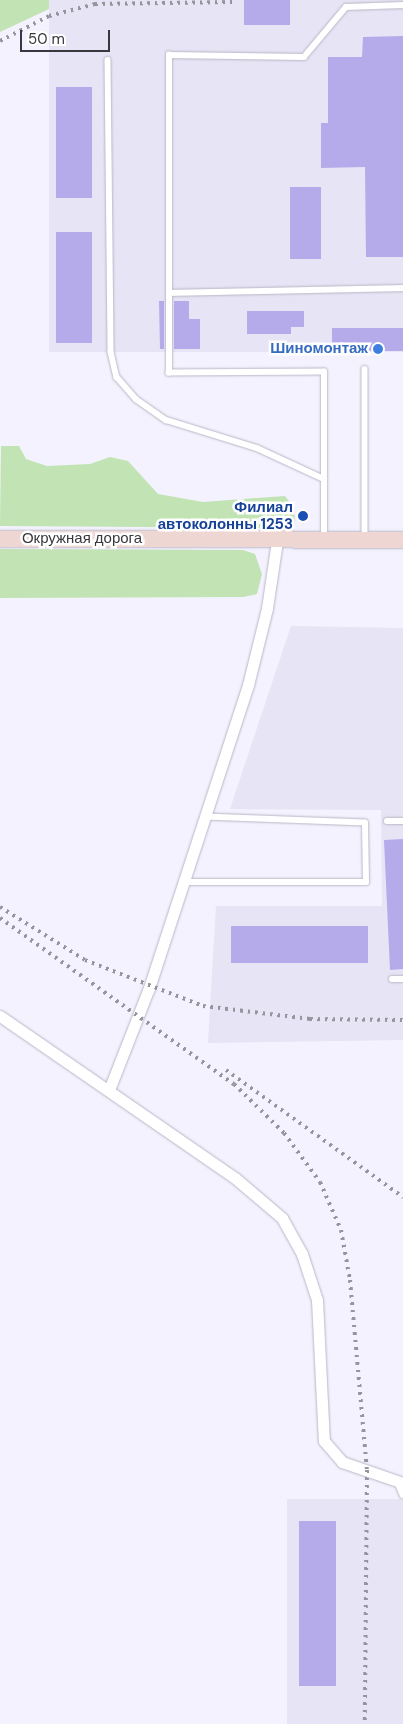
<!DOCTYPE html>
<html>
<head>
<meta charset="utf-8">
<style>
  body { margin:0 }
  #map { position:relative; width:403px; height:1724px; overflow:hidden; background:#f3f2fe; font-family:"DM Sans",sans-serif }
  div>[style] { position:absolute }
  .built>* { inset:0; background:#e6e4f5; transform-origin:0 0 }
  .green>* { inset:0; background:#c2e3b4 }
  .building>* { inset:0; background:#b5abea; transform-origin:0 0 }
  .roads { filter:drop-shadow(0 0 1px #b9b7c6) drop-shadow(0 0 1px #b9b7c6) }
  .service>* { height:5.5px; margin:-2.75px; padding:0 2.75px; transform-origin:2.75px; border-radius:2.75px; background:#fff }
  .minor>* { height:11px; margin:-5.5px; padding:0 5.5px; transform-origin:5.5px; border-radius:5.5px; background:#fff }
  .secondary>* { height:16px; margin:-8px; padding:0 8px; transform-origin:8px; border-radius:8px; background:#eed6d3 }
  .rail>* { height:4px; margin-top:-2px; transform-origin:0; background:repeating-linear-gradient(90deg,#96959e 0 2.5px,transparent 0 7.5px) }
  .dots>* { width:14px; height:14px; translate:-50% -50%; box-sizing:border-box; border:2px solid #fff; border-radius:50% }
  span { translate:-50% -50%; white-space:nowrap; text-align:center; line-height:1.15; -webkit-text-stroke:5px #fff; paint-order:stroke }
  .shop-label { font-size:15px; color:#366cbe; font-weight:700 }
  .right { translate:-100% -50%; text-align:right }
  .transit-label { font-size:15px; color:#164399; font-weight:700 }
  .street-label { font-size:15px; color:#39383e }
  .scale { position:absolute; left:20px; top:30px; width:90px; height:22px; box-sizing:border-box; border:2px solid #39383e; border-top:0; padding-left:6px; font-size:15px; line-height:18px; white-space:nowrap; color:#39383e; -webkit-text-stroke:4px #fff; paint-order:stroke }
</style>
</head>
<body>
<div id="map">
  <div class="built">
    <div style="left:49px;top:0;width:354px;height:352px"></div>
    <div style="clip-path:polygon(291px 626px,403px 628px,403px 1040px,208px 1043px,216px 906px,382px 906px,381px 810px,230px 809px)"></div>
    <div style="left:287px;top:1499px;width:116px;height:225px"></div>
  </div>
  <div class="green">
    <div style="clip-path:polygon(0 0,49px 0,49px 9px,0 32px)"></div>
    <div style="clip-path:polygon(1px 446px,19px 446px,26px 459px,47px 466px,90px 464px,110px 457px,128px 461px,158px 494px,203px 502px,285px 496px,294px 508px,295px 522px,278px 528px,0 526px)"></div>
    <div style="clip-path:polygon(0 549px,243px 550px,255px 554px,262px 574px,257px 594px,243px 597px,0 598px)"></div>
  </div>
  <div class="building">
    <div style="left:244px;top:0;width:46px;height:25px"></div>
    <div style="clip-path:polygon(403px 36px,403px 257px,366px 257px,365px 167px,321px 168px,321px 123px,328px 123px,328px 57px,362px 57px,363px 37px)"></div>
    <div style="left:56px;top:87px;width:36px;height:111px"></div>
    <div style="left:290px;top:187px;width:31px;height:72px"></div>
    <div style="left:56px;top:232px;width:36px;height:111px"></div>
    <div style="clip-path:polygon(159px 301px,164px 301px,164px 349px,160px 349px)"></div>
    <div style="clip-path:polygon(174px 301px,189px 301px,189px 319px,200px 319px,200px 349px,174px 349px)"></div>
    <div style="clip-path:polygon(247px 311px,304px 311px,304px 327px,291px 327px,291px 334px,247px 334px)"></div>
    <div style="left:332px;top:328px;width:71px;height:23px"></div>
    <div style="clip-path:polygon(403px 839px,403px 969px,390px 970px,384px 840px)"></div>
    <div style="left:368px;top:926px;width:37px;height:137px;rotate:90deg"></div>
    <div style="left:299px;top:1521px;width:37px;height:165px"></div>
  </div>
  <div class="roads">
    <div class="service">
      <div style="left:108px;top:60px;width:292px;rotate:89.4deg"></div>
      <div style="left:111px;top:352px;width:26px;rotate:77deg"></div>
      <div style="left:117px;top:377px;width:29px;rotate:49deg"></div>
      <div style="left:136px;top:399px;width:37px;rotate:35deg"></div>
      <div style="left:166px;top:420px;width:95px;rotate:17.1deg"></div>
      <div style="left:257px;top:448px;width:74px;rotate:24.8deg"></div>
      <div style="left:169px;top:293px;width:234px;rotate:-1.2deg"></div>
      <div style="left:365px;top:369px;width:169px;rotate:90deg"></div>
      <div style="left:324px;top:538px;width:166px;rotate:-90deg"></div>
      <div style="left:324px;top:372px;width:155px;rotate:179.6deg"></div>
      <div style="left:169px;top:373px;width:318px;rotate:-90deg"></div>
      <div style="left:169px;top:55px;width:135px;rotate:0.8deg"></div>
      <div style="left:304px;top:57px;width:65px;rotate:-50deg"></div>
      <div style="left:346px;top:7px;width:57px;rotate:-2deg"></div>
      <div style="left:387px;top:821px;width:16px"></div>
      <div style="left:182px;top:882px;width:184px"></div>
      <div style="left:366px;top:882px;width:59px;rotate:-91deg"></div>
      <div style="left:365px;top:823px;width:160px;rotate:-177.9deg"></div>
      <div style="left:392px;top:979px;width:11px"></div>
      <div style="left:398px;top:1483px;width:13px;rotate:67deg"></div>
    </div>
    <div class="minor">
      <div style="left:0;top:1016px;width:285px;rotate:34.6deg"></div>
      <div style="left:235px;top:1178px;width:62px;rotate:40.4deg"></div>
      <div style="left:282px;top:1218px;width:41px;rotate:60.9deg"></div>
      <div style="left:302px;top:1254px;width:48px;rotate:71.9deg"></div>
      <div style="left:317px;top:1300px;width:141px;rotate:87.2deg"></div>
      <div style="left:324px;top:1441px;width:28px;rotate:49deg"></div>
      <div style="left:342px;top:1462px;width:65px;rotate:19deg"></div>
      <div style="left:109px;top:1090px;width:110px;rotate:-68.6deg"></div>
      <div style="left:149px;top:988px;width:319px;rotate:-71.9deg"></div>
      <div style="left:248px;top:685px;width:79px;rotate:-76.1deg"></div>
      <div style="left:267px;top:608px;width:68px;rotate:-81.5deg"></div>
    </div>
    <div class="secondary">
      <div style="left:0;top:539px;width:403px;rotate:0.1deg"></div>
    </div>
  </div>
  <div class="rail">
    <div style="left:0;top:41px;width:55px;rotate:-27deg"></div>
    <div style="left:49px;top:16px;width:48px;rotate:-14.6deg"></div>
    <div style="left:95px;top:4px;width:137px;rotate:-0.8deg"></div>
    <div style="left:0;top:907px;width:100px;rotate:31.9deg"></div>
    <div style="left:85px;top:960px;width:127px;rotate:21.3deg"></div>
    <div style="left:203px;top:1006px;width:108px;rotate:6.9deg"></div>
    <div style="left:310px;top:1019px;width:93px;rotate:0.6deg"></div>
    <div style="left:0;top:918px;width:287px;rotate:35.4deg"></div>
    <div style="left:234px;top:1084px;width:70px;rotate:44.4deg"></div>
    <div style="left:284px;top:1133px;width:61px;rotate:53.7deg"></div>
    <div style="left:320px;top:1182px;width:52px;rotate:66.4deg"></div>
    <div style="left:341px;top:1230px;width:51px;rotate:79.8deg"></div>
    <div style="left:350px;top:1280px;width:191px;rotate:84.9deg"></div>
    <div style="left:367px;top:1470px;width:254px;rotate:90.5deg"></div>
    <div style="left:226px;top:1070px;width:218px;rotate:35.7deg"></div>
  </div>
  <div class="dots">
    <div style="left:378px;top:349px;background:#3f7fe0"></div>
    <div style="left:303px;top:516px;background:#1a4fb4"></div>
  </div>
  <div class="shop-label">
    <span class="right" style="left:368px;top:349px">Шиномонтаж</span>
  </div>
  <div class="transit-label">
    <span class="right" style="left:293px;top:516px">Филиал<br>автоколонны 1253</span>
  </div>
  <div class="street-label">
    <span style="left:82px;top:539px">Окружная дорога</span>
  </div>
  <div class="scale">50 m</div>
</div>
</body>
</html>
